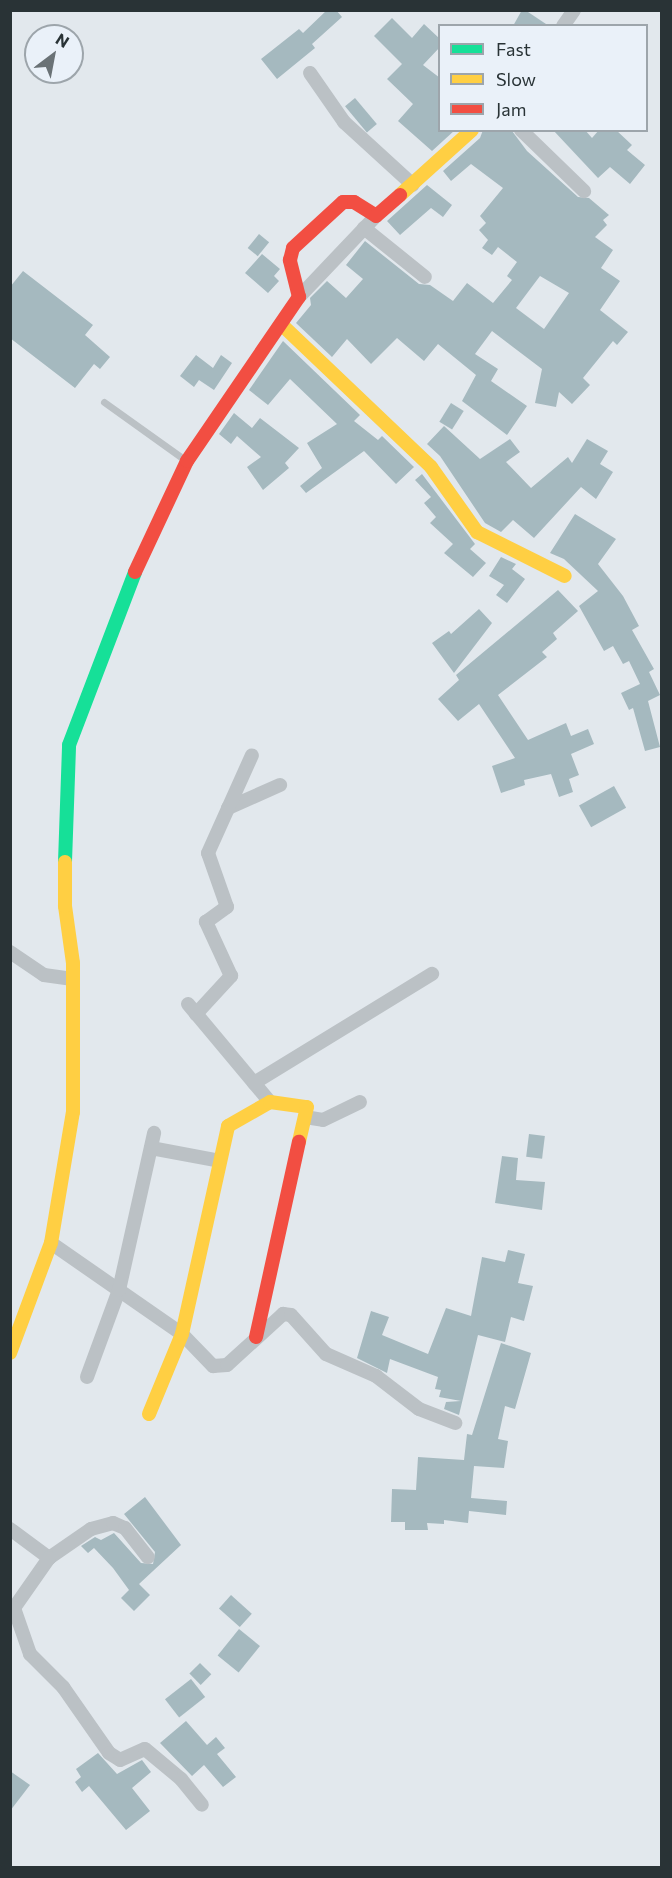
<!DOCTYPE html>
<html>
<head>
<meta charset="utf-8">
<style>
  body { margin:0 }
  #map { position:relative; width:672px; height:1878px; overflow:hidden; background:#e2e8ed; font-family:Commissioner,sans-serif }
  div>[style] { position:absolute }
  .building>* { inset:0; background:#a5b9bf; transform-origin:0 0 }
  .lane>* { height:7px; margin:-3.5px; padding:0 3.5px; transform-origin:3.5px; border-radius:3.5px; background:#bbc1c5 }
  .street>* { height:14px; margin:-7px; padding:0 7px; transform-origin:7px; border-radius:7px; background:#bbc1c5 }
  .fast>* { height:14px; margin:-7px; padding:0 7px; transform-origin:7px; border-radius:7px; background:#16e098 }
  .slow>* { height:14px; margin:-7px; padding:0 7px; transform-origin:7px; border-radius:7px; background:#ffcf43 }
  .jam>* { height:14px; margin:-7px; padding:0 7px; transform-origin:7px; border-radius:7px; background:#f24e42 }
  span { translate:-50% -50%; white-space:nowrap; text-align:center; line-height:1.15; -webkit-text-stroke:5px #eaf1f9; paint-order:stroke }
  .frame { position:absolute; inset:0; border:12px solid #293336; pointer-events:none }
  .legend { position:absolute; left:438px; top:24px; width:210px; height:108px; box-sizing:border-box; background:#eaf1f9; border:2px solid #9da5ab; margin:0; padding:8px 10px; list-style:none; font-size:18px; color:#293336 }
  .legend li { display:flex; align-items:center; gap:12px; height:30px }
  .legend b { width:30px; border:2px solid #9da5ab }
  .north { position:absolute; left:24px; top:24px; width:60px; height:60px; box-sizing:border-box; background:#eaf1f9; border:2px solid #9da5ab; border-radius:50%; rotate:32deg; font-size:16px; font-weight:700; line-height:24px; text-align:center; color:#293336 }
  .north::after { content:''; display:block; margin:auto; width:21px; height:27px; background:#6a7276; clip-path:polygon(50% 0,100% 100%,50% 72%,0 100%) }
</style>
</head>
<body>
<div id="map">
  <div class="building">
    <div style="clip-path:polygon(327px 10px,336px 10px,342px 17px,312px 44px,315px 48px,277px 79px,261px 59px,299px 29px,303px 33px)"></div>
    <div style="clip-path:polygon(522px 10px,525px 10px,549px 26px,513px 26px)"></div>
    <div style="clip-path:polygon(392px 18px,412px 38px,424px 24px,440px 39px,440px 47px,423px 65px,440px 78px,440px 130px,455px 130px,432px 151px,398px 121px,413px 104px,387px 79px,402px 64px,374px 36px)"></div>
    <div style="left:355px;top:98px;width:34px;height:13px;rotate:50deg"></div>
    <div style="clip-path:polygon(evenodd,483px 130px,512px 131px,527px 151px,578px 197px,589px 198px,609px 215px,603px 220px,607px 225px,595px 237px,613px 250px,601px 268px,620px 281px,600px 310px,628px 332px,617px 345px,613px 341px,583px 378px,590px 385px,572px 404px,559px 392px,556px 407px,535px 403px,542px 369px,492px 331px,475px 354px,498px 369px,491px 381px,527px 406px,507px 435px,462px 401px,476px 375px,438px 344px,424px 361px,397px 338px,371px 364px,347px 339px,332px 357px,296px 323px,311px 305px,310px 298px,327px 281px,346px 298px,363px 279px,346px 265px,365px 241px,419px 284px,430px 285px,453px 301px,467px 283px,493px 303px,512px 280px,507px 276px,517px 262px,498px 247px,492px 255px,482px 248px,488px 240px,479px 230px,486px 223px,480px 216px,503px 188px,471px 164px,451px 181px,443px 171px,480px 138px,483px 130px,540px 276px,569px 293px,544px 329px,516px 308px,540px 276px)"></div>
    <div style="clip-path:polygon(553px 130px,585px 130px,592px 138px,599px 130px,616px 130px,632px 145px,627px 150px,645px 165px,630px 184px,610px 167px,598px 178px)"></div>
    <div style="clip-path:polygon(427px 185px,452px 205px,443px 217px,431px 208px,400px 235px,387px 221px)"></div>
    <div style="left:259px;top:234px;width:13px;height:18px;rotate:39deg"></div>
    <div style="clip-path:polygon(262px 254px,280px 269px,274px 276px,279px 281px,268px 293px,245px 273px)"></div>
    <div style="clip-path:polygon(23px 271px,93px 325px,85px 335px,110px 357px,100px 369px,94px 364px,75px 388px,10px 338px,10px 287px)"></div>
    <div style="clip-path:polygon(283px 341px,360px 415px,354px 421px,378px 440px,382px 436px,414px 467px,396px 484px,364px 451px,306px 493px,300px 486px,322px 468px,307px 443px,337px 424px,290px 379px,268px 405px,249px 390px)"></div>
    <div style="clip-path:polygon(196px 355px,213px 368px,221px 355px,232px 363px,214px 390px,199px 380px,194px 387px,180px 376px)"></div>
    <div style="left:451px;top:403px;width:15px;height:22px;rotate:32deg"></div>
    <div style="clip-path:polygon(234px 413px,252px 428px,260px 418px,299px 448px,285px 463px,289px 468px,263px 490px,247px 467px,261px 457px,237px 436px,231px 444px,219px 434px)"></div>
    <div style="clip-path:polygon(444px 426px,480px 459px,510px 439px,520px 452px,506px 462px,531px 488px,568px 457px,572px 463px,587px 439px,608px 451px,600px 464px,613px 472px,596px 499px,581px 487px,534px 538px,513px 520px,501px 532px,485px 523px,440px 456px,427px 444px)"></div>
    <div style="clip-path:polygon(422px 474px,475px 544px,470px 549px,486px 563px,473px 577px,444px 553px,453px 544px,430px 523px,436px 517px,424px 503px,431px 497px,415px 480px)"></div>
    <div style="clip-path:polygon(575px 514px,616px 539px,598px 564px,623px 596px,639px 626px,632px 630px,654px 669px,649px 672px,660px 695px,648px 701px,660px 747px,645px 751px,633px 708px,629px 710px,621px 693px,640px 684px,629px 661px,623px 664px,613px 646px,604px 651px,579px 606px,598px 591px,564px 559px,550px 553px)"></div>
    <div style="clip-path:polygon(501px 557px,516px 564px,512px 569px,525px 579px,507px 603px,496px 595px,504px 585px,489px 576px)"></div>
    <div style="clip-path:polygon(558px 590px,578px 611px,553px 633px,557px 639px,542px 652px,547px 657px,498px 695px,528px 740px,566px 723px,571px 736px,588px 729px,594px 744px,571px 754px,579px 775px,569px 779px,573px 792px,559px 797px,551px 774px,524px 780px,525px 785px,501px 793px,492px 766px,515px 758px,479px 704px,458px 721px,438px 699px,459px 680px,456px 675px)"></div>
    <div style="clip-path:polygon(479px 609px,492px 623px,454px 673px,432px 643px,449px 631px,451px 634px)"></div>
    <div style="left:614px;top:786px;width:25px;height:40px;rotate:61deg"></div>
    <div style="left:529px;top:1134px;width:16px;height:23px;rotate:7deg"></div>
    <div style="clip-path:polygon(502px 1156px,518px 1158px,516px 1180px,545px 1182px,542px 1210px,495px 1203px)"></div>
    <div style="clip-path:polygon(508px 1250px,525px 1254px,518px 1283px,533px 1286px,524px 1321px,511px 1317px,505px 1342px,478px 1335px,459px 1415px,444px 1409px,446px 1402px,461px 1401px,439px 1397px,441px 1390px,435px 1389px,438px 1377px,390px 1359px,387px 1373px,357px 1358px,371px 1311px,389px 1317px,382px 1335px,428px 1354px,446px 1308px,471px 1316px,482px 1257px,505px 1262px)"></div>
    <div style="clip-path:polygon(501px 1343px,531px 1353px,515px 1409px,505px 1406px,498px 1439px,508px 1441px,504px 1468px,474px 1466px,471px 1498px,507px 1501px,506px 1515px,469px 1511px,468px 1523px,444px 1520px,444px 1524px,427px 1523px,428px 1530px,405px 1530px,405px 1522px,391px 1522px,392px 1489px,416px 1490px,418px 1457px,464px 1460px,467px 1434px,472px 1435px)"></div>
    <div style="clip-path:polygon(145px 1497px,181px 1545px,139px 1584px,150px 1595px,134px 1611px,121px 1598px,129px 1590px,113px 1568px,94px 1548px,88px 1553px,81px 1546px,95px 1537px,101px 1540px,114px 1533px,141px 1563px,153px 1564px,155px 1552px,124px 1514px)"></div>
    <div style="left:231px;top:1595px;width:28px;height:18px;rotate:42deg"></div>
    <div style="left:239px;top:1629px;width:27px;height:34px;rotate:39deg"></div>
    <div style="left:200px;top:1663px;width:16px;height:15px;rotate:45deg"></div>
    <div style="left:191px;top:1679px;width:23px;height:33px;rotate:52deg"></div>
    <div style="clip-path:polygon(186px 1721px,207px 1745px,216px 1737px,225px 1748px,217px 1754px,236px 1777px,223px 1787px,204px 1765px,192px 1776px,160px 1743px)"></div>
    <div style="clip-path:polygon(98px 1753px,117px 1774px,142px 1760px,151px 1772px,132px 1788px,150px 1811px,126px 1830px,89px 1786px,82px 1792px,75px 1782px,81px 1777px,76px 1769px)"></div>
    <div style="clip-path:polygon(10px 1771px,30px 1785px,10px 1811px)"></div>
  </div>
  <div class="lane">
    <div style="left:104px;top:402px;width:100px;rotate:35.6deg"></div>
  </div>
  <div class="street">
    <div style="left:563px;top:26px;width:19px;rotate:-55deg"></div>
    <div style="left:310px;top:73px;width:60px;rotate:55.2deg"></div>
    <div style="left:344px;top:122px;width:93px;rotate:42.4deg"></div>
    <div style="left:521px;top:130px;width:88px;rotate:44.1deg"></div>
    <div style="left:364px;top:228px;width:78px;rotate:38.8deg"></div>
    <div style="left:299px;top:297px;width:112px;rotate:-46.5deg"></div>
    <div style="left:228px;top:808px;width:57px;rotate:-23.9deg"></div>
    <div style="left:10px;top:952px;width:41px;rotate:34.1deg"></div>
    <div style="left:44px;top:975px;width:29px;rotate:8deg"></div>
    <div style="left:188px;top:1004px;width:128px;rotate:50.1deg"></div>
    <div style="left:196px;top:1014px;width:52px;rotate:-47.4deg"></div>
    <div style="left:231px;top:976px;width:60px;rotate:-114.8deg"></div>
    <div style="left:206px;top:922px;width:26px;rotate:-36deg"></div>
    <div style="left:227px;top:907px;width:57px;rotate:-109.4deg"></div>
    <div style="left:208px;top:853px;width:107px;rotate:-65.8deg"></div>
    <div style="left:254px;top:1083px;width:209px;rotate:-31.5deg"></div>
    <div style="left:305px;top:1117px;width:18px;rotate:9deg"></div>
    <div style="left:323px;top:1120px;width:41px;rotate:-25.9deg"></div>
    <div style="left:151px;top:1148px;width:70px;rotate:10.7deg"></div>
    <div style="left:51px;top:1243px;width:160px;rotate:34.8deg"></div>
    <div style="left:182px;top:1334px;width:45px;rotate:45.9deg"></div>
    <div style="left:213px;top:1366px;width:14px;rotate:-4deg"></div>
    <div style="left:227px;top:1365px;width:76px;rotate:-42.3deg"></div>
    <div style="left:283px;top:1314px;width:8px;rotate:7deg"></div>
    <div style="left:291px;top:1315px;width:52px;rotate:48.1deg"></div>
    <div style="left:326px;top:1354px;width:55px;rotate:23.7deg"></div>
    <div style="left:376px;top:1376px;width:54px;rotate:37.5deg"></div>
    <div style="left:419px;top:1409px;width:39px;rotate:21deg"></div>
    <div style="left:87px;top:1377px;width:93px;rotate:-69.8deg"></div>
    <div style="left:119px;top:1290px;width:161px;rotate:-77.4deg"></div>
    <div style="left:10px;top:1529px;width:49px;rotate:36.6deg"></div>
    <div style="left:49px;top:1558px;width:51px;rotate:-34.6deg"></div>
    <div style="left:91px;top:1529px;width:23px;rotate:-15deg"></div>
    <div style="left:113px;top:1523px;width:13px;rotate:23deg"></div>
    <div style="left:125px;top:1528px;width:37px;rotate:52deg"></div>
    <div style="left:49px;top:1558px;width:61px;rotate:125deg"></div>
    <div style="left:14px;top:1608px;width:49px;rotate:70.8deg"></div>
    <div style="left:30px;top:1654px;width:47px;rotate:45deg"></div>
    <div style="left:63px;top:1687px;width:80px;rotate:55.1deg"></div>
    <div style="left:109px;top:1753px;width:13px;rotate:32deg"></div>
    <div style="left:120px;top:1760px;width:27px;rotate:-24deg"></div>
    <div style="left:145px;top:1749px;width:47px;rotate:39.8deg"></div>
    <div style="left:181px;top:1779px;width:33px;rotate:51deg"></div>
  </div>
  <div class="fast">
    <div style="left:65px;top:862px;width:117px;rotate:-88deg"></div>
    <div style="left:69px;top:745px;width:185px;rotate:-69.1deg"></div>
  </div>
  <div class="slow">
    <div style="left:400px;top:195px;width:97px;rotate:-42.1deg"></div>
    <div style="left:281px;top:324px;width:207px;rotate:43.6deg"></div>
    <div style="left:431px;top:467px;width:80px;rotate:54.7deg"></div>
    <div style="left:477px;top:532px;width:98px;rotate:26.6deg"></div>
    <div style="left:10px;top:1353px;width:117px;rotate:-69.6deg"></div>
    <div style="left:51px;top:1243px;width:133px;rotate:-80.5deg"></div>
    <div style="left:73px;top:1112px;width:149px;rotate:-90deg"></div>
    <div style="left:73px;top:963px;width:58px;rotate:-98deg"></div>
    <div style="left:65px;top:906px;width:44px;rotate:-90deg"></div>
    <div style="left:149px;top:1414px;width:87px;rotate:-67.6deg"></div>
    <div style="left:182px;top:1334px;width:213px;rotate:-77.5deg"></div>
    <div style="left:228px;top:1126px;width:48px;rotate:-29.7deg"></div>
    <div style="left:270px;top:1102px;width:37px;rotate:8deg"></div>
    <div style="left:307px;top:1107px;width:36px;rotate:103deg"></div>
  </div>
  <div class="jam">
    <div style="left:135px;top:572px;width:123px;rotate:-64.9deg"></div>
    <div style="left:187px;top:461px;width:199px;rotate:-55.7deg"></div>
    <div style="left:299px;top:297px;width:38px;rotate:-104deg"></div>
    <div style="left:290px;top:260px;width:12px;rotate:-76deg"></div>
    <div style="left:293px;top:248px;width:68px;rotate:-42.6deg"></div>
    <div style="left:343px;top:202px;width:11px"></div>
    <div style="left:354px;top:202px;width:26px;rotate:32deg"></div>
    <div style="left:376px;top:216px;width:32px;rotate:-41deg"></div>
    <div style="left:256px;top:1337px;width:200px;rotate:-77.6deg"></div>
  </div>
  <div class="frame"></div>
  <ul class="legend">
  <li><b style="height:8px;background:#16e098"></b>Fast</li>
  <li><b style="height:8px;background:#ffcf43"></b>Slow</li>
  <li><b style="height:8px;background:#f24e42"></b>Jam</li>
  </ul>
  <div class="north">N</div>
</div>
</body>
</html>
